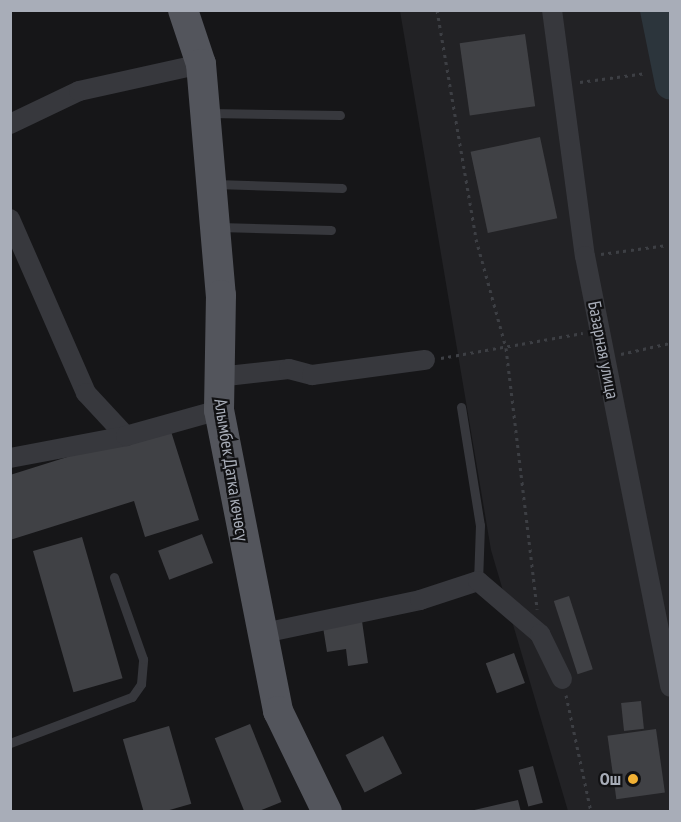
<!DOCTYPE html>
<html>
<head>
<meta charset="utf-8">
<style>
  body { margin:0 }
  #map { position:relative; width:681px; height:822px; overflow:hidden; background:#161618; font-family:"PT Sans Narrow",sans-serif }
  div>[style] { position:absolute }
  .built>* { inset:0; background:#222225 }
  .river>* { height:30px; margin:-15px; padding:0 15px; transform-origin:15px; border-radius:15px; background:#2c353c }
  .building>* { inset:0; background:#404145; transform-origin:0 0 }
  .path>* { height:3px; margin-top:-1.5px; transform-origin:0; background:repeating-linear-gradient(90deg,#3d3f44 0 3px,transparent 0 7.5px) }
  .lane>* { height:9px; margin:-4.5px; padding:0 4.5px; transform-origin:4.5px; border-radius:4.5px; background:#37383d }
  .street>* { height:20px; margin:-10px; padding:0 10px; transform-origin:10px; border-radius:10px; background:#37383d }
  .primary>* { height:30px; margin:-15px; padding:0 15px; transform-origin:15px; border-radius:15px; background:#53555c }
  .dots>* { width:16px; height:16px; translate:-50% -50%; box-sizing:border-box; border:3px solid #111113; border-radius:50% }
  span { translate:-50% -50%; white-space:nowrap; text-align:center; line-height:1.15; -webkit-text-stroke:4.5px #111113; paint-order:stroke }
  .street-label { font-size:18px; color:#a8adb8 }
  .poi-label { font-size:18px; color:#a8adb8; font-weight:700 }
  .right { translate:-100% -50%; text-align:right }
  .frame { position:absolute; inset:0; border:12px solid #a8adb8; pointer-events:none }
</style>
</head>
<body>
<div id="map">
  <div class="built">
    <div style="clip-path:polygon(400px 11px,670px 11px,670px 811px,568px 811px,491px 550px)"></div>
  </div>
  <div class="river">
    <div style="left:655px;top:10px;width:76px;rotate:78.5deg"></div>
  </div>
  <div class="building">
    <div style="left:525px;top:34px;width:73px;height:66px;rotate:82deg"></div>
    <div style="left:540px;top:137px;width:83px;height:71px;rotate:78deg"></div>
    <div style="clip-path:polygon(169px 425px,199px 520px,145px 537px,134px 501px,10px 540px,10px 475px)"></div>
    <div style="left:202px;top:534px;width:31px;height:47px;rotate:69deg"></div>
    <div style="left:82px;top:537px;width:147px;height:51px;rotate:74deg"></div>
    <div style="left:569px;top:596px;width:77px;height:16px;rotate:72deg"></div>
    <div style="clip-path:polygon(362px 621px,368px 663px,348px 666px,346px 649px,327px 652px,323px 627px)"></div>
    <div style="left:514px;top:653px;width:32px;height:30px;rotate:70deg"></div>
    <div style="left:641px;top:701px;width:28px;height:20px;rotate:84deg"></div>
    <div style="left:250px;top:724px;width:84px;height:38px;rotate:68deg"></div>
    <div style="left:169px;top:726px;width:81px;height:48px;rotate:74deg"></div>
    <div style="left:656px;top:729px;width:64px;height:49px;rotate:82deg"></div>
    <div style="left:383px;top:736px;width:42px;height:42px;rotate:63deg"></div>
    <div style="left:533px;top:766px;width:38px;height:15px;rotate:75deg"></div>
    <div style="clip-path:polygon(518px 800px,521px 812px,470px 812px,470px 811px)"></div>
  </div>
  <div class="path">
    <div style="left:437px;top:10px;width:232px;rotate:80.3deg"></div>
    <div style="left:476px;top:239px;width:113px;rotate:74.6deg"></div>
    <div style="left:506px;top:348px;width:263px;rotate:83.2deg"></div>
    <div style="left:580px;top:82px;width:67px;rotate:-7.8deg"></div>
    <div style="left:601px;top:254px;width:67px;rotate:-7.8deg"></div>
    <div style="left:621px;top:354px;width:50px;rotate:-12.7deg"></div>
    <div style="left:441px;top:358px;width:144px;rotate:-10deg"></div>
    <div style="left:566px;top:695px;width:120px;rotate:77.9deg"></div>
  </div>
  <div class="lane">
    <div style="left:208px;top:113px;width:132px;rotate:0.9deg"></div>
    <div style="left:215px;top:184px;width:127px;rotate:1.8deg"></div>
    <div style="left:219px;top:227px;width:112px;rotate:1.5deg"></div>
    <div style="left:461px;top:407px;width:120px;rotate:80.9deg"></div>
    <div style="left:480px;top:525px;width:56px;rotate:92deg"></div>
    <div style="left:10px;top:743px;width:130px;rotate:-20.7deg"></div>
    <div style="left:132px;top:697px;width:16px;rotate:-55deg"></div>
    <div style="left:141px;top:684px;width:25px;rotate:-85deg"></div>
    <div style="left:143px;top:659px;width:87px;rotate:-109.5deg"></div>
  </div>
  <div class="street">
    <div style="left:552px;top:10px;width:248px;rotate:82.4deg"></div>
    <div style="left:585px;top:256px;width:439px;rotate:78.8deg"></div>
    <div style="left:10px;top:124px;width:76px;rotate:-25.6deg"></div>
    <div style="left:79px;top:91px;width:125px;rotate:-12.5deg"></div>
    <div style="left:10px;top:219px;width:190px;rotate:66.4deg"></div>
    <div style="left:86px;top:393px;width:59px;rotate:47.1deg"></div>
    <div style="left:218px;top:377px;width:71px;rotate:-6.4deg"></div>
    <div style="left:289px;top:369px;width:24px;rotate:15deg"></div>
    <div style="left:312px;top:375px;width:114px;rotate:-7.6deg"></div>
    <div style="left:10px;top:458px;width:118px;rotate:-10.7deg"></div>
    <div style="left:126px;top:436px;width:97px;rotate:-15.6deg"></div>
    <div style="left:259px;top:634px;width:165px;rotate:-11.9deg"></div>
    <div style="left:420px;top:600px;width:61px;rotate:-18.1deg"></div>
    <div style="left:478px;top:581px;width:82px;rotate:40.5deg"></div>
    <div style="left:540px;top:634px;width:50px;rotate:63.9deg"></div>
  </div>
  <div class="primary">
    <div style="left:183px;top:10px;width:57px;rotate:71.6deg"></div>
    <div style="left:201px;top:64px;width:232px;rotate:85.1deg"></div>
    <div style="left:221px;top:295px;width:115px;rotate:91deg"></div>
    <div style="left:219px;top:410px;width:307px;rotate:78.9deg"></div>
    <div style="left:278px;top:711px;width:112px;rotate:64.1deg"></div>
  </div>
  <div class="dots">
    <div style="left:633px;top:779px;background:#f2b134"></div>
  </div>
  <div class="street-label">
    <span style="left:603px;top:350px;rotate:79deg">Базарная улица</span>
    <span style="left:231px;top:470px;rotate:81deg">Алымбек Датка көчөсү</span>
  </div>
  <div class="poi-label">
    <span class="right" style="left:621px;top:779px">Ош</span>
  </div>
  <div class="frame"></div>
</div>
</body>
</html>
